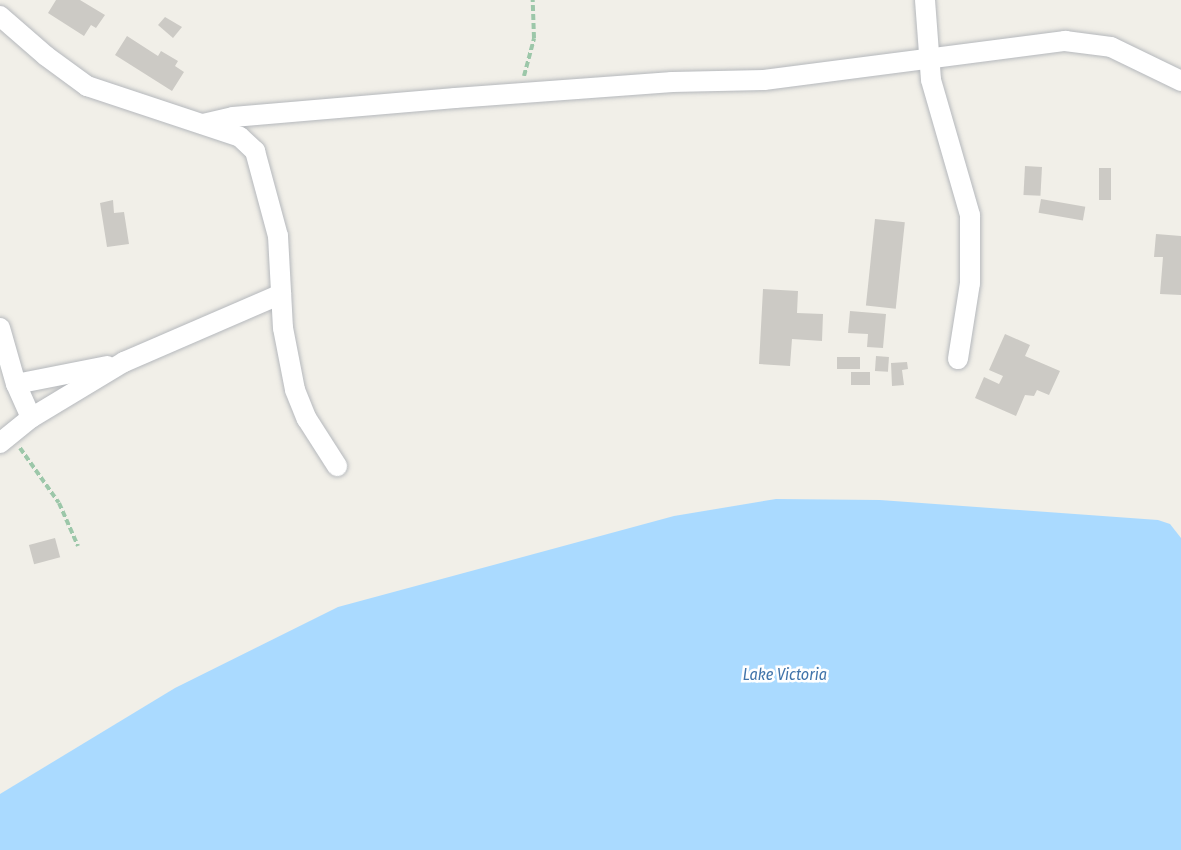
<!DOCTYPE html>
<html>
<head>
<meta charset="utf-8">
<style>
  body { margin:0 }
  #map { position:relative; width:1181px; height:850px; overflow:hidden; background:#f1efe8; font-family:"Fira Sans Condensed",sans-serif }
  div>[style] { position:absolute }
  .water>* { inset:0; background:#aadaff }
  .building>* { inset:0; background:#cccac5; transform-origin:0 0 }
  .path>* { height:4px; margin-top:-2px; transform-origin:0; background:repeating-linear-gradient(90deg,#9cc7a9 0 6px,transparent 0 9px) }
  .roads { filter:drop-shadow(0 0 2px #b5b8bc) drop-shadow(0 0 2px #b5b8bc) }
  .minor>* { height:20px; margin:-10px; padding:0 10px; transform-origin:10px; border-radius:10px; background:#fff }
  span { translate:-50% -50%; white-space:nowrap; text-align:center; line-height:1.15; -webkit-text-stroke:5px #fff; paint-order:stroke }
  .water-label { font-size:16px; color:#4174aa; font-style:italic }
</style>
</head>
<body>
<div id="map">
  <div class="water">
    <div style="clip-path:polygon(776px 499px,880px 500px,1158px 520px,1170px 524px,1181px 538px,1181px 850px,0 850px,0 794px,175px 688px,338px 607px,674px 516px)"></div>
  </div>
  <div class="building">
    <div style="clip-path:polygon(56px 0,80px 0,105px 15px,96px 28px,91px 25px,84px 36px,48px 13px)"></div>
    <div style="clip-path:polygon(165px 17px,182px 27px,173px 38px,158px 25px)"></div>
    <div style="clip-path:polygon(127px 36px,158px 56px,161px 51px,178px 61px,175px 66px,184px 72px,172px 91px,115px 55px)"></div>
    <div style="left:1025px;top:166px;width:17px;height:29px;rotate:3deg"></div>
    <div style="left:1099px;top:168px;width:12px;height:32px"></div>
    <div style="left:1041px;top:199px;width:45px;height:14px;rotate:10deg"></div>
    <div style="clip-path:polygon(113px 200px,114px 213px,124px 212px,129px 244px,107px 247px,100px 203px)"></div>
    <div style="left:875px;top:219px;width:30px;height:87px;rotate:6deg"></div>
    <div style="clip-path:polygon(1156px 234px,1181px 236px,1181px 295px,1160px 294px,1163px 257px,1154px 257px)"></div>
    <div style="clip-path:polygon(763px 289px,798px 291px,797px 313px,823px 314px,822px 341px,792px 339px,790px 366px,759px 364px)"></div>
    <div style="clip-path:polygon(850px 311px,886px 314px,883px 348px,867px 347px,868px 334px,848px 333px)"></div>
    <div style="clip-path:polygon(1005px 334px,1030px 345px,1025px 356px,1060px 371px,1049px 395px,1037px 390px,1034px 396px,1025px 395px,1016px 416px,975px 398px,984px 377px,999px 384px,1003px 376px,989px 370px)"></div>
    <div style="left:876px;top:356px;width:13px;height:15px;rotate:4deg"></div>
    <div style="left:860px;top:357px;width:12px;height:23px;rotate:90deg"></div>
    <div style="clip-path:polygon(907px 362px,908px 369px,902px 370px,904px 385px,892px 386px,891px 363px)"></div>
    <div style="left:851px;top:372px;width:19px;height:13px"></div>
    <div style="left:55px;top:538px;width:20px;height:27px;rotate:75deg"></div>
  </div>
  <div class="path">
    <div style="left:524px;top:76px;width:39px;rotate:-75deg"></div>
    <div style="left:534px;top:38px;width:38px;rotate:-92deg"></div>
    <div style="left:20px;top:448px;width:67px;rotate:54.7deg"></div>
    <div style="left:59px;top:503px;width:47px;rotate:66.2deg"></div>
  </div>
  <div class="roads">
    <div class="minor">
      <div style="left:925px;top:0;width:80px;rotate:85.7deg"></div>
      <div style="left:931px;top:80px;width:141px;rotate:73.9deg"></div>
      <div style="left:970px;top:215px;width:68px;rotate:90deg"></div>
      <div style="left:970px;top:283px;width:77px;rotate:99deg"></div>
      <div style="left:0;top:16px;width:61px;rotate:41deg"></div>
      <div style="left:46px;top:56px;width:51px;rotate:36.2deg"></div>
      <div style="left:87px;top:86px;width:161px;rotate:18.4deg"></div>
      <div style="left:240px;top:137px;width:21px;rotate:43deg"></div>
      <div style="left:255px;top:151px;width:88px;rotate:74.9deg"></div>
      <div style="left:278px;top:236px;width:92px;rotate:86.9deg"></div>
      <div style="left:283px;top:328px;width:63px;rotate:79deg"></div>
      <div style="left:295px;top:390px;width:31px;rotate:68deg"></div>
      <div style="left:307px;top:419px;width:56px;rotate:57.4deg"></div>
      <div style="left:203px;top:124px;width:31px;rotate:-13deg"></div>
      <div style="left:233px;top:117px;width:223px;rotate:-4.9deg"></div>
      <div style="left:455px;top:98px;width:218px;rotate:-4.2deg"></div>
      <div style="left:672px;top:82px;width:92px;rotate:-1.2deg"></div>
      <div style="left:764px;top:80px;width:304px;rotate:-7.4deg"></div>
      <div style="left:1065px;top:41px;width:46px;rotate:7.4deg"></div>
      <div style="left:1111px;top:47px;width:78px;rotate:25.9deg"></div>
      <div style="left:0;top:328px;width:58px;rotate:74.1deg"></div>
      <div style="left:16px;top:384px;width:37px;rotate:66deg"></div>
      <div style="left:16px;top:384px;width:93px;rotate:-11.2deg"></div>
      <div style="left:0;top:443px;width:40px;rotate:-39deg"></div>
      <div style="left:31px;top:418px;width:109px;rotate:-31.1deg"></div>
      <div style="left:124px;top:362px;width:171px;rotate:-23.4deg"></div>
    </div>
  </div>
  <div class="water-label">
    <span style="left:785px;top:675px">Lake Victoria</span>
  </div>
</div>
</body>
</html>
